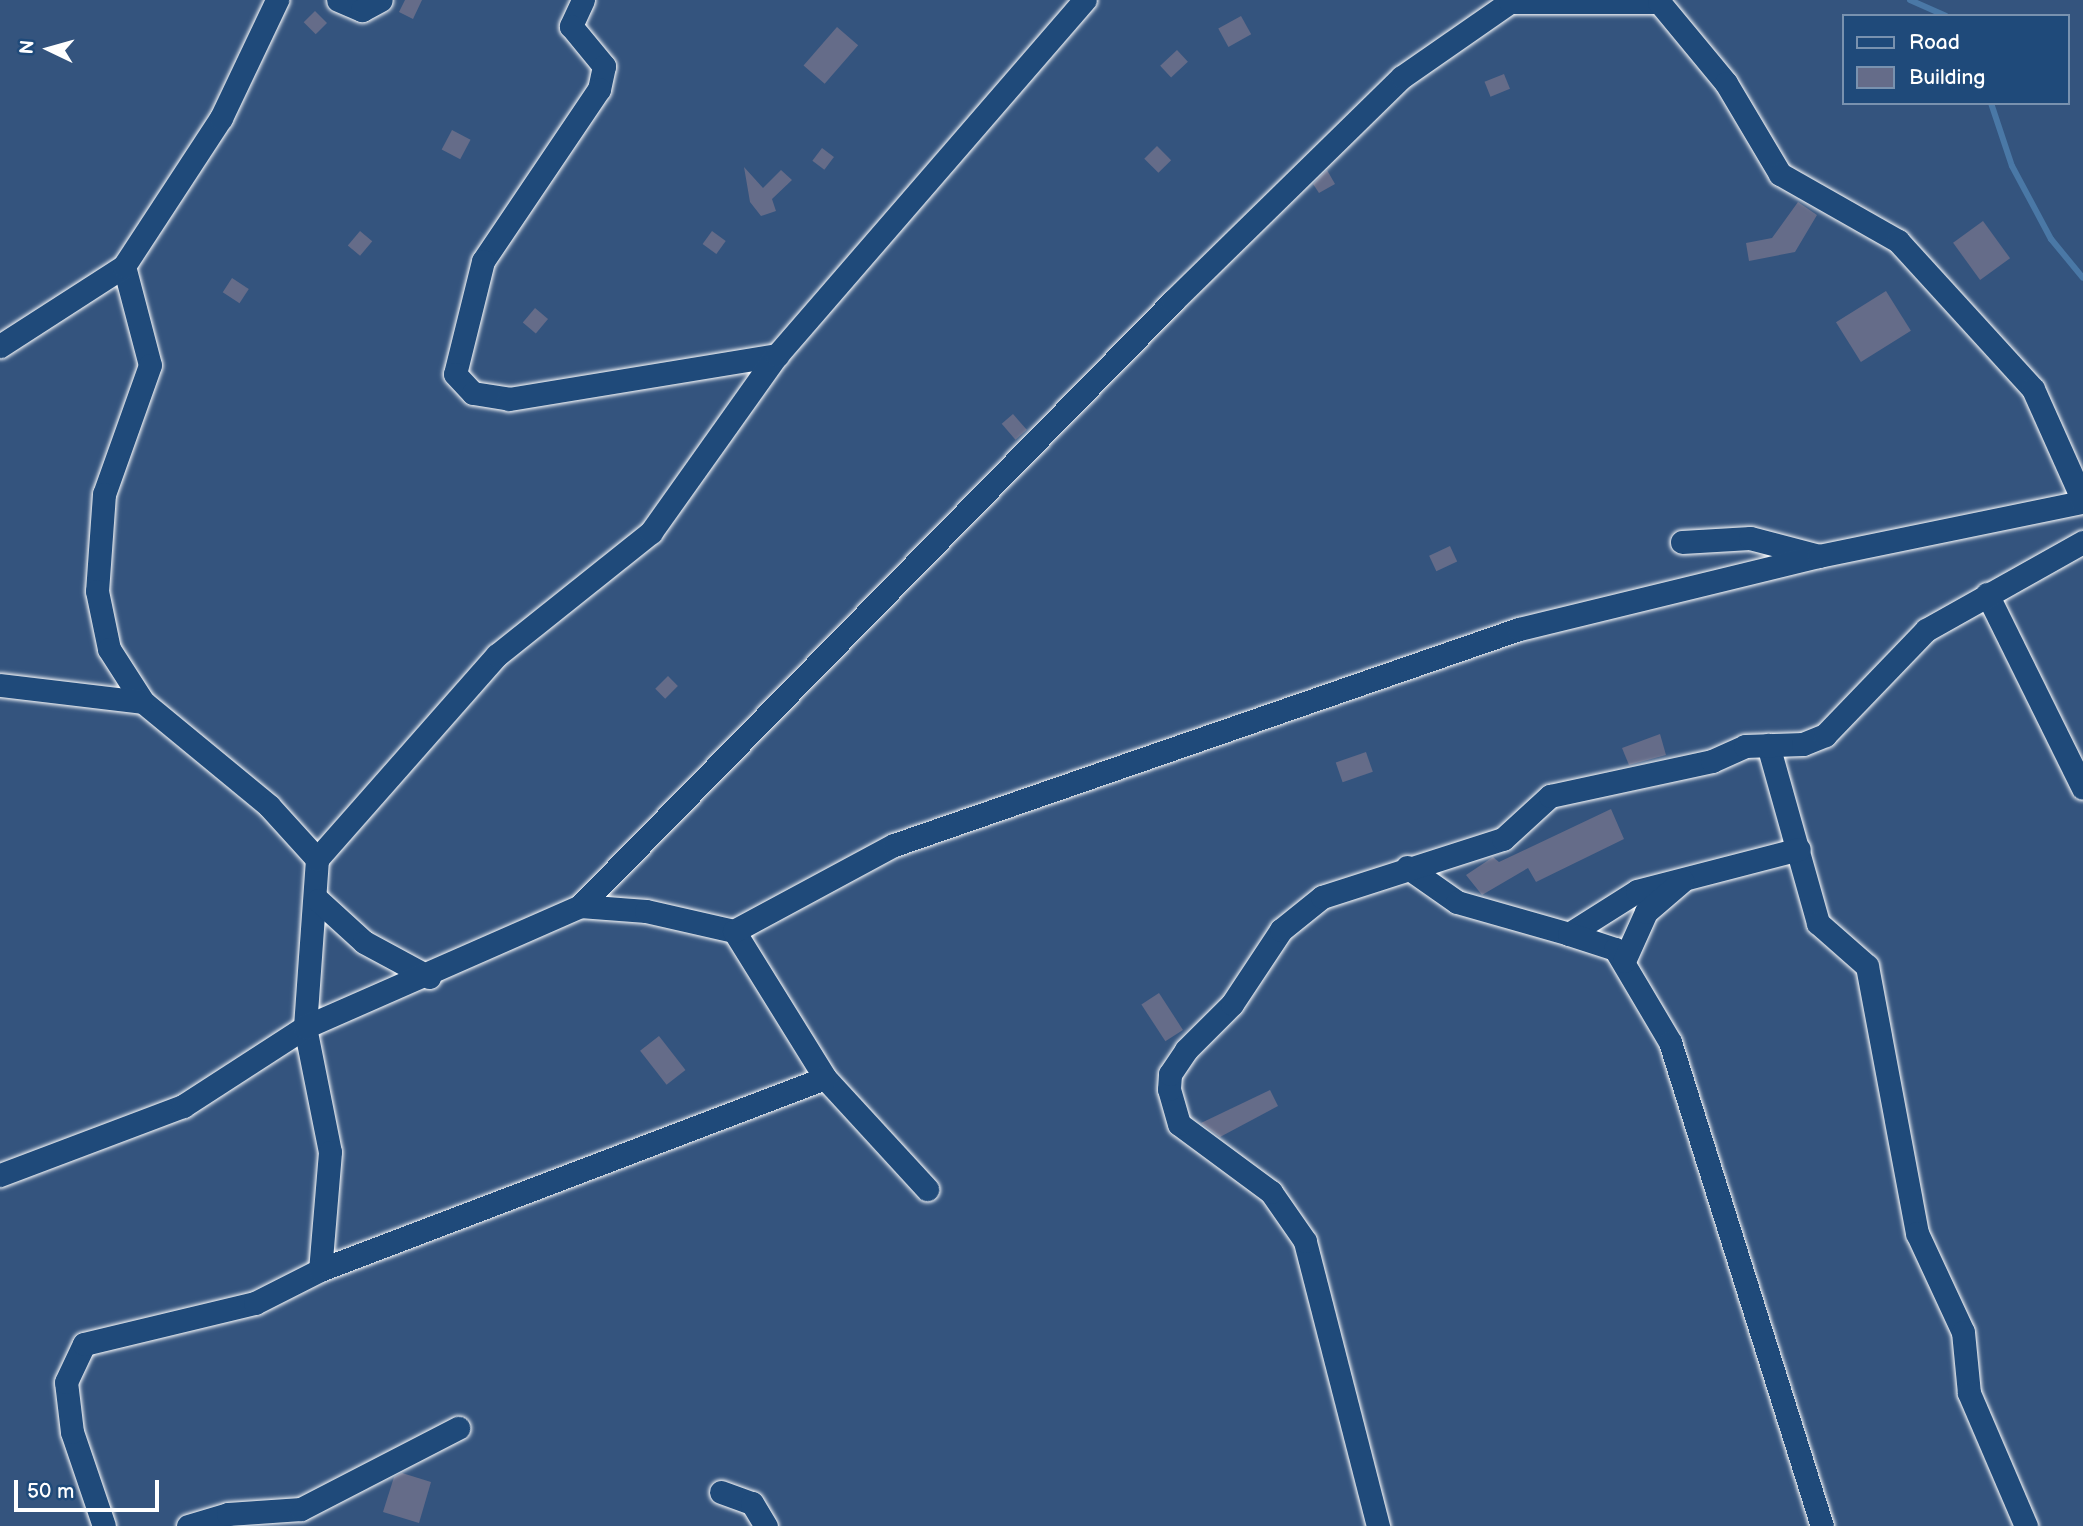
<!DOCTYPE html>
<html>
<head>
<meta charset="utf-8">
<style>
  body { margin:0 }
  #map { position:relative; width:2083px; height:1526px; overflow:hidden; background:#34547e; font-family:"Balsamiq Sans",sans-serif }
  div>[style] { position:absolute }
  .stream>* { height:6px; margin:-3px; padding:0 3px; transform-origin:3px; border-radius:3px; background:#4a78a6 }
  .building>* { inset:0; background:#656c89; transform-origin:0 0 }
  .roads { filter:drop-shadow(0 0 2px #fff) drop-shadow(0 0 2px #fff) }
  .minor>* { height:23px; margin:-11.5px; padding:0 11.5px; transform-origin:11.5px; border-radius:11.5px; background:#1f4a7a }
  span { translate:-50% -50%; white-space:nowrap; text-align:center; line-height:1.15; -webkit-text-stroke:7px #1f4a7a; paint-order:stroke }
  .legend { position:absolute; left:1842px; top:14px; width:228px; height:91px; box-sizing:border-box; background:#1f4a7a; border:2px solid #7992af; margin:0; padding:9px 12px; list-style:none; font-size:21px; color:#fff }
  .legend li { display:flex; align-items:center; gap:14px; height:35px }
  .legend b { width:35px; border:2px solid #7992af }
  .north { position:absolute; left:14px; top:14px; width:70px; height:70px; -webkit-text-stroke:5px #1f4a7a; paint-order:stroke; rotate:275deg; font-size:19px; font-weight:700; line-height:28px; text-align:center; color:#fff }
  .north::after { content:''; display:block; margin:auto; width:24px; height:32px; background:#fff; clip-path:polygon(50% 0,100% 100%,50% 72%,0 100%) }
  .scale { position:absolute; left:14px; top:1480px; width:145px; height:32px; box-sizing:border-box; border:4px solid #fff; border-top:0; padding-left:9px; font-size:21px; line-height:24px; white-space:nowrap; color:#fff; -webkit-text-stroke:5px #1f4a7a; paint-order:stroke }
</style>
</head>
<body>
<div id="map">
  <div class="stream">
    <div style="left:1910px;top:0;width:39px;rotate:24deg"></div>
    <div style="left:1991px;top:103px;width:66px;rotate:71.6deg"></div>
    <div style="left:2012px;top:166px;width:83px;rotate:61.9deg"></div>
    <div style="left:2051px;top:239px;width:50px;rotate:50.6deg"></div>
  </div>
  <div class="building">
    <div style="clip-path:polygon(405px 0,422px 0,413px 19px,399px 12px)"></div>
    <div style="left:315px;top:11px;width:17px;height:16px;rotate:45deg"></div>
    <div style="left:1241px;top:16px;width:21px;height:26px;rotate:61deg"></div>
    <div style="left:837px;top:27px;width:28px;height:51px;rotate:41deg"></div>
    <div style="left:1177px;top:50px;width:16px;height:23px;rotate:47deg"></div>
    <div style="left:1504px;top:74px;width:16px;height:21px;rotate:68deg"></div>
    <div style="left:452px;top:130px;width:21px;height:22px;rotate:28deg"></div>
    <div style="left:1157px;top:146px;width:20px;height:18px;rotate:45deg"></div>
    <div style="left:822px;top:148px;width:15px;height:16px;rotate:37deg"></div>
    <div style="clip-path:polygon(744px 167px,763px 188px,781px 170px,792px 180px,772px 199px,776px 211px,761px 216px,750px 202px)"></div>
    <div style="clip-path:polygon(1327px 170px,1335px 184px,1319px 193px,1313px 184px)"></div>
    <div style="clip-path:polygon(1798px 202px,1817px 215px,1795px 252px,1749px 261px,1746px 243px,1772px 238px)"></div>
    <div style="left:1983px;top:221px;width:46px;height:37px;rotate:54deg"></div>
    <div style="left:360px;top:231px;width:16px;height:19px;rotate:40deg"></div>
    <div style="left:712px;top:231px;width:17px;height:16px;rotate:36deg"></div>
    <div style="left:232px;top:278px;width:20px;height:17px;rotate:33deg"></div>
    <div style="left:1886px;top:291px;width:47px;height:59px;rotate:58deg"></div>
    <div style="left:535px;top:308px;width:17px;height:19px;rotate:40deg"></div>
    <div style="left:1013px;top:414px;width:21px;height:15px;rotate:49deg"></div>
    <div style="left:1450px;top:546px;width:17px;height:23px;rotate:65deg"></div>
    <div style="left:668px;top:676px;width:14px;height:18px;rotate:45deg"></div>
    <div style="clip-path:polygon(1660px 734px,1666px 755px,1629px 765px,1622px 748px)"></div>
    <div style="left:1366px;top:752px;width:21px;height:32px;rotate:71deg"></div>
    <div style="clip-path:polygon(1611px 809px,1624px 839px,1536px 882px,1528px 868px,1482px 895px,1466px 875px,1493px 857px,1499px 862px)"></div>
    <div style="left:1159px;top:993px;width:44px;height:21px;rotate:57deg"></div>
    <div style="left:659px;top:1036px;width:43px;height:24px;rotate:52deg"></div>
    <div style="clip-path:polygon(1270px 1090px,1278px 1106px,1220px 1137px,1201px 1123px)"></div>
    <div style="clip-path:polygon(402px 1473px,431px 1482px,419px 1523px,383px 1512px,394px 1477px)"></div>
  </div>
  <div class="roads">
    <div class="minor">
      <div style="left:338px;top:0;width:26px;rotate:23deg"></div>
      <div style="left:362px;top:10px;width:21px;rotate:-28deg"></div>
      <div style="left:583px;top:0;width:29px;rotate:115deg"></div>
      <div style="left:571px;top:26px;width:52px;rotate:50.5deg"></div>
      <div style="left:604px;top:66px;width:24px;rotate:102deg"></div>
      <div style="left:599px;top:89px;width:207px;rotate:124deg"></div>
      <div style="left:483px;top:261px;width:116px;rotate:103.9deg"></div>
      <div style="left:455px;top:374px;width:26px;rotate:47deg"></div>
      <div style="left:473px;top:393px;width:36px;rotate:9deg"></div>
      <div style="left:509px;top:399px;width:272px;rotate:-9.3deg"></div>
      <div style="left:124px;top:266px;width:102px;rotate:75.3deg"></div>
      <div style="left:150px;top:365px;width:137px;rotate:109.6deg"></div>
      <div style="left:104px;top:494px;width:97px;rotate:94.1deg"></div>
      <div style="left:97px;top:591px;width:59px;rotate:78.3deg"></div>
      <div style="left:109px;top:649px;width:63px;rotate:57.3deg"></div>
      <div style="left:143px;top:702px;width:163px;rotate:39.5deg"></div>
      <div style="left:269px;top:806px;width:72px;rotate:47.8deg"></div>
      <div style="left:317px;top:859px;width:168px;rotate:94.1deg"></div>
      <div style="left:305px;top:1027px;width:127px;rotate:78.7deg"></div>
      <div style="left:330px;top:1152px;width:118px;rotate:94.8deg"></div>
      <div style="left:0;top:346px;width:148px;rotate:-32.8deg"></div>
      <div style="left:124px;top:266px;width:177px;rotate:-56.8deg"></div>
      <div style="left:221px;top:118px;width:131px;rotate:-64.6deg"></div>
      <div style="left:1682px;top:542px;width:68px;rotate:-3.4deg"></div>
      <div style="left:1750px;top:538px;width:71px;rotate:14.6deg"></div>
      <div style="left:1987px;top:594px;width:216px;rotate:63.7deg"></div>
      <div style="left:0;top:685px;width:144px;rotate:6.8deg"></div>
      <div style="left:1768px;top:745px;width:185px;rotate:74.3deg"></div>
      <div style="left:1818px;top:923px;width:65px;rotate:41.3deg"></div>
      <div style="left:1867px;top:966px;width:272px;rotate:79.4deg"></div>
      <div style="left:1917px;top:1233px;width:109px;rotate:65.1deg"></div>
      <div style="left:1963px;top:1332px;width:61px;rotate:84.4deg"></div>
      <div style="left:1969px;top:1393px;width:145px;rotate:66.8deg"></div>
      <div style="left:317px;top:859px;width:272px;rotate:-48.6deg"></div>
      <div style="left:497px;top:655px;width:197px;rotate:-38.6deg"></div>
      <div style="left:651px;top:532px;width:217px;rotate:-54.6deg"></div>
      <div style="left:777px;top:355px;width:470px;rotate:-49.1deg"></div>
      <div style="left:1407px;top:867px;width:61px;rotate:35deg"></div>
      <div style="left:1457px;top:902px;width:116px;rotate:15.9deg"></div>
      <div style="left:1569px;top:934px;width:80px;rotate:-32.3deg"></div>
      <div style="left:1637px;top:891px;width:167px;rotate:-14.5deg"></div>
      <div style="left:318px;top:900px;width:62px;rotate:42.4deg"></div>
      <div style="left:364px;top:942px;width:74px;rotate:28.3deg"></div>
      <div style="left:580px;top:906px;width:66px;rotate:4.3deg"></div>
      <div style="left:646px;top:911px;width:90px;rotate:12.8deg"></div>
      <div style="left:734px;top:931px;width:173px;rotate:58.2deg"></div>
      <div style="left:825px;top:1078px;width:151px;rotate:47.4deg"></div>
      <div style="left:734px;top:931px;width:182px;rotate:-28.3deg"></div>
      <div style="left:894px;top:845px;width:661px;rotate:-19.07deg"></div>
      <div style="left:1519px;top:629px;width:309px;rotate:-13.7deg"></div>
      <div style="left:1819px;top:556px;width:269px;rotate:-11.6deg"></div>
      <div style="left:1569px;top:934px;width:48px;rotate:18.1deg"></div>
      <div style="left:1615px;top:949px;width:108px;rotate:59.4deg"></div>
      <div style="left:1670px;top:1042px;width:507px;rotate:72.57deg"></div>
      <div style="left:1624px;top:961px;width:54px;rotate:-65.8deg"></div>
      <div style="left:1646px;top:912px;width:48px;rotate:-40.7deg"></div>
      <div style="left:0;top:1175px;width:196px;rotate:-20.7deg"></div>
      <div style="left:183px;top:1106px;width:145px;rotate:-32.9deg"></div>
      <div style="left:305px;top:1027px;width:300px;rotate:-23.7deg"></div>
      <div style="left:580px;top:906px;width:847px;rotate:-45.57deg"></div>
      <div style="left:1173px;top:301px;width:320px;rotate:-44.4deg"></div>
      <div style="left:1402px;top:77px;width:131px;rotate:-34.8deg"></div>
      <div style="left:1510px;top:2px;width:149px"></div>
      <div style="left:1659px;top:2px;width:105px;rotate:50.4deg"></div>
      <div style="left:1726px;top:83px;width:106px;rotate:59.3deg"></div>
      <div style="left:1780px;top:174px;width:136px;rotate:29.6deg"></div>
      <div style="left:1898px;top:241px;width:200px;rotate:47.6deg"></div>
      <div style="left:2033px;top:389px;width:123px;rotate:65.9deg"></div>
      <div style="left:721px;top:1492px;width:33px;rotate:20deg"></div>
      <div style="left:752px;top:1503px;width:27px;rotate:59deg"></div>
      <div style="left:104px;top:1526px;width:99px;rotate:-108.8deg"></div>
      <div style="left:72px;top:1432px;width:50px;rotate:-96.8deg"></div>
      <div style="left:66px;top:1382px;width:42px;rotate:-64.7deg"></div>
      <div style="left:84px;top:1344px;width:176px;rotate:-13.5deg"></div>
      <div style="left:255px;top:1303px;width:73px;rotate:-26.9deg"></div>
      <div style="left:320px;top:1270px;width:540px;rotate:-20.82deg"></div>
      <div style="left:188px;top:1526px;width:42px;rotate:-16.7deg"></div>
      <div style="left:228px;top:1514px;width:73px;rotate:-3.9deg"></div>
      <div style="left:301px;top:1509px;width:177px;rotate:-27.3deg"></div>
      <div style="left:1378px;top:1526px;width:294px;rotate:-104.4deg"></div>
      <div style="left:1305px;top:1241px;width:60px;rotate:-124.8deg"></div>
      <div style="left:1271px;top:1192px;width:114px;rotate:-143.5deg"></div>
      <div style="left:1179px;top:1124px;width:36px;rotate:-106deg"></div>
      <div style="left:1169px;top:1089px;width:15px;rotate:-86deg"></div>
      <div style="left:1170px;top:1074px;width:29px;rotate:-56deg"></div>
      <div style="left:1186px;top:1050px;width:65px;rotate:-45deg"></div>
      <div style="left:1232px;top:1004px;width:89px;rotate:-56.5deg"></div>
      <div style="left:1281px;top:930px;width:53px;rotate:-38.8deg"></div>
      <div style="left:1322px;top:897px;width:190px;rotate:-17.8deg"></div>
      <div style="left:1503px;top:839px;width:64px;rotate:-42.5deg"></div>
      <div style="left:1550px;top:796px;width:166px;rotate:-12.2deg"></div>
      <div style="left:1712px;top:761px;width:36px;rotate:-24deg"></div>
      <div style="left:1745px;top:746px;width:58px;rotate:-2deg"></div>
      <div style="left:1803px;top:744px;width:24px;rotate:-22deg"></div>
      <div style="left:1825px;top:735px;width:146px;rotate:-46.1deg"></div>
      <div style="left:1926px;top:630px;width:180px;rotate:-29.3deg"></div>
    </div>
  </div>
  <ul class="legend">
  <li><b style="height:9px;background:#1f4a7a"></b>Road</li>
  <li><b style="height:19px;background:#656c89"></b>Building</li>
  </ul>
  <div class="north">N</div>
  <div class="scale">50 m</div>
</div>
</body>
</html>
